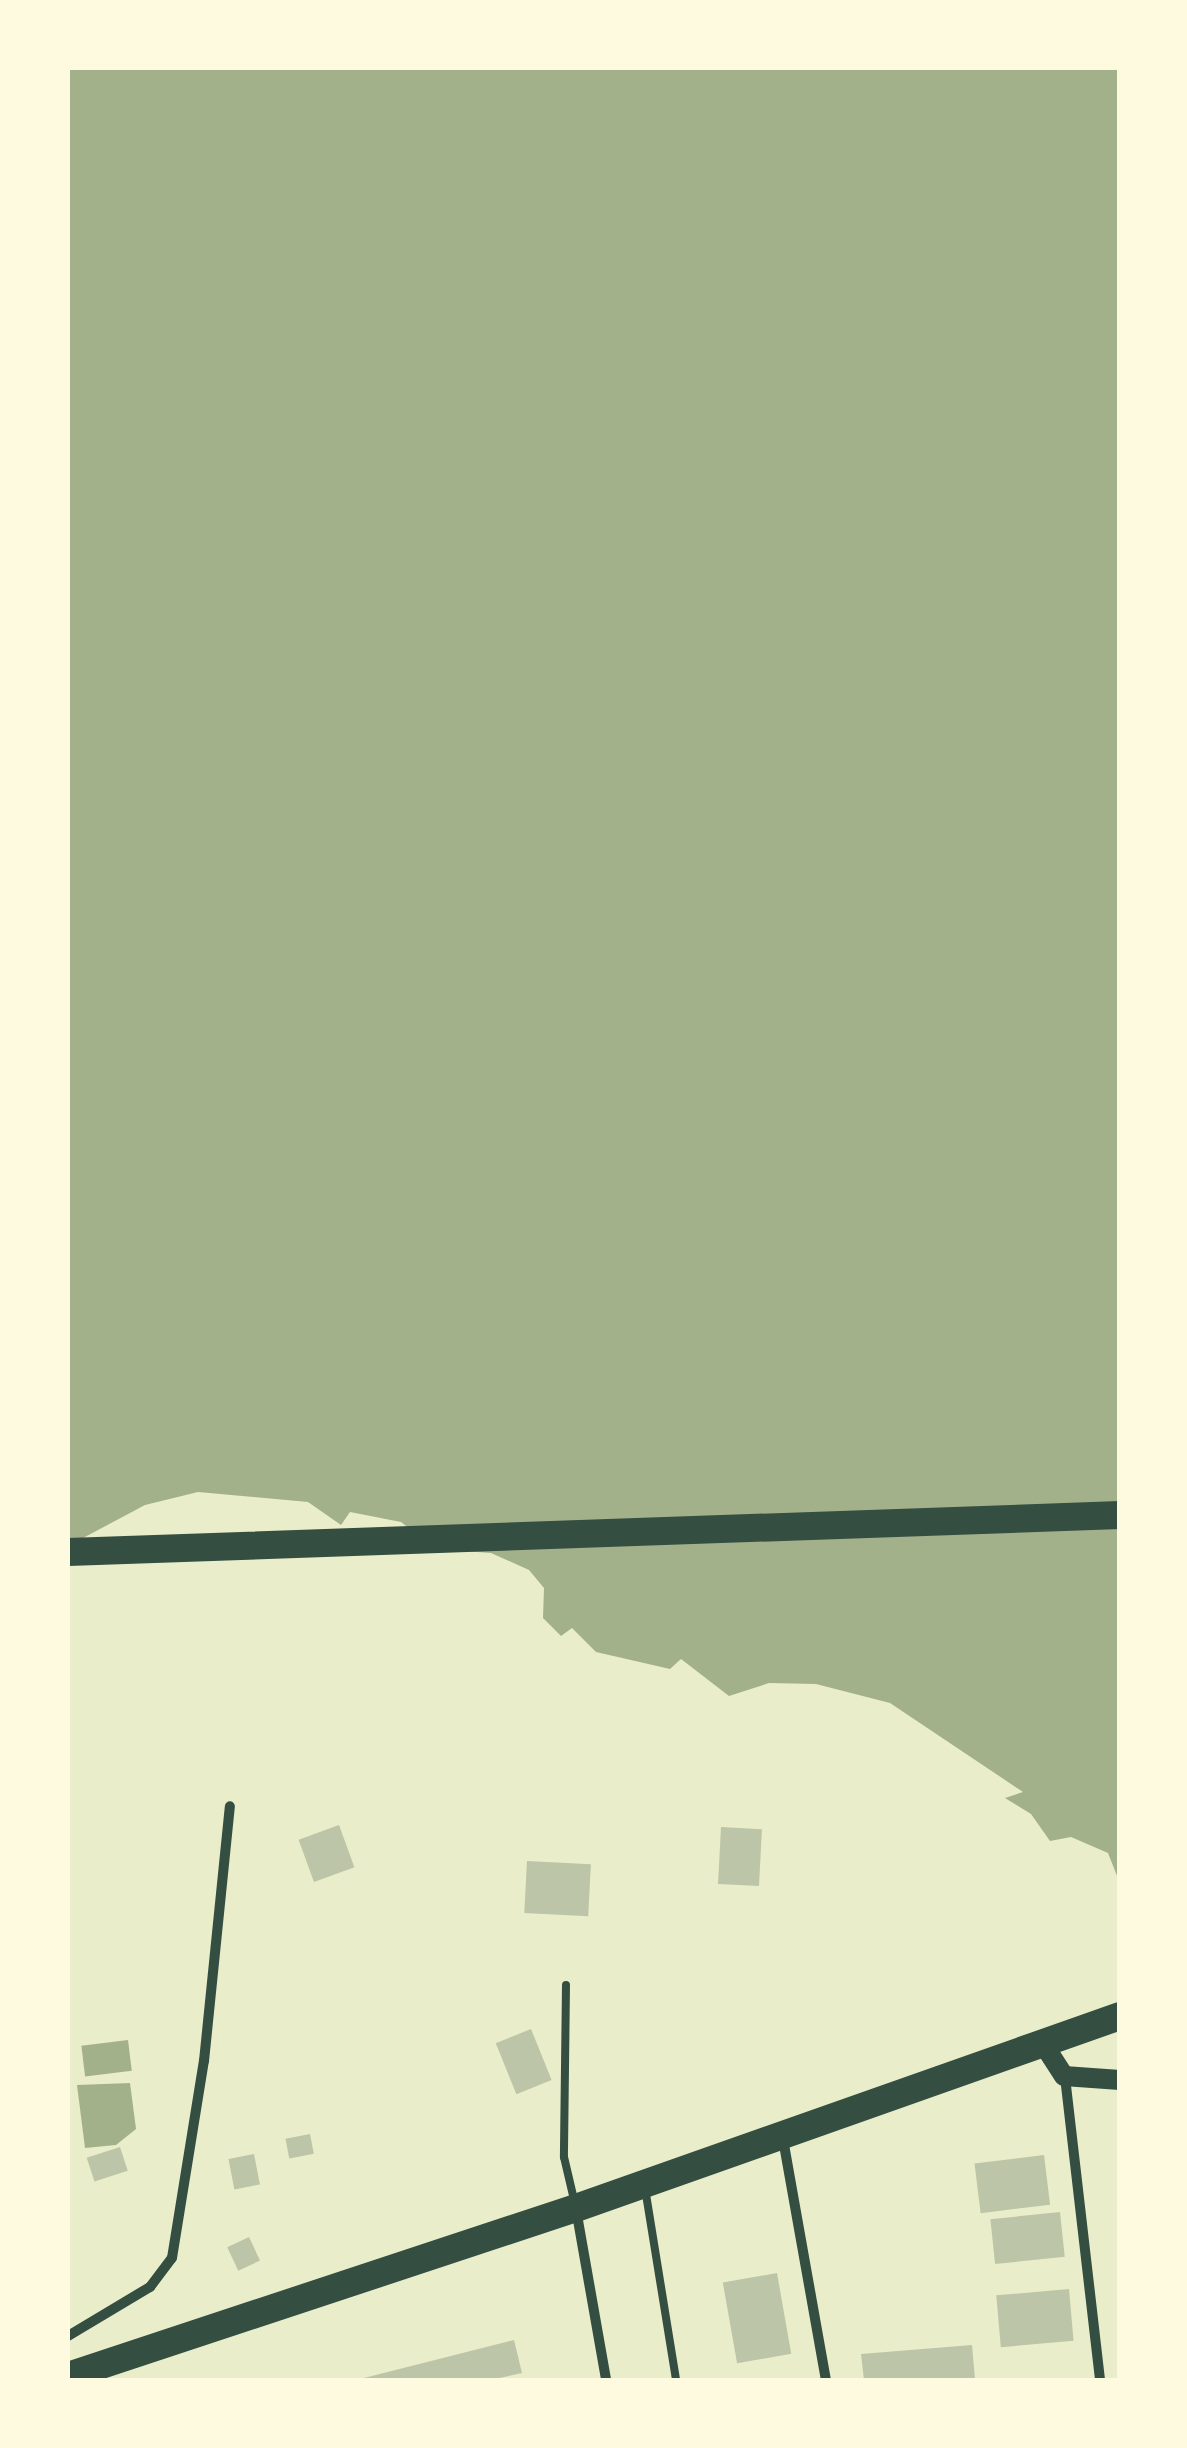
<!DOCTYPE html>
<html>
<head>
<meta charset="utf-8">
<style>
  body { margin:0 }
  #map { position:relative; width:1187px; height:2448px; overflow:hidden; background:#e9edc9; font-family:"Varela Round",sans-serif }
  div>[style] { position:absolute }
  .water>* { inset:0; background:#a3b18a; transform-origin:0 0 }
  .building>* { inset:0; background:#bcc5a7; transform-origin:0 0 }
  .service>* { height:8px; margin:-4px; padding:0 4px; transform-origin:4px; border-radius:4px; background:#344e41 }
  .minor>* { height:10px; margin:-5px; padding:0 5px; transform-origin:5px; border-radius:5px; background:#344e41 }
  .secondary>* { height:20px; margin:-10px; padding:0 10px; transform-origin:10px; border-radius:10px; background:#344e41 }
  .trunk>* { height:28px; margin:-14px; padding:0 14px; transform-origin:14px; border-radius:14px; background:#344e41 }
  span { translate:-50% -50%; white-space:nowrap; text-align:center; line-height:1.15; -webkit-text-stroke:10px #fefae0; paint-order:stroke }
  .frame { position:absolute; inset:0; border:70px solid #fefae0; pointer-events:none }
</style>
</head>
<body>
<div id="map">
  <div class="water">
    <div style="clip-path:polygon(68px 68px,1119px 68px,1119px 1881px,1108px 1853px,1071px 1837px,1050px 1841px,1031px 1814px,1005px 1798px,1023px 1792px,890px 1703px,816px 1684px,769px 1683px,729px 1696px,681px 1659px,670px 1669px,596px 1652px,572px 1628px,561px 1636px,543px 1618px,544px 1588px,529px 1570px,491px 1553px,436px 1549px,401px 1522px,350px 1512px,341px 1525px,308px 1502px,198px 1492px,145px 1505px,68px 1546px)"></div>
    <div style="left:128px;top:2040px;width:31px;height:47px;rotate:83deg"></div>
    <div style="clip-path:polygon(130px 2083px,136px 2129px,116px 2145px,85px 2148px,77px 2085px)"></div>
  </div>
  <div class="building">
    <div style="left:339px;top:1825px;width:45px;height:43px;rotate:70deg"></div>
    <div style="left:721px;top:1827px;width:41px;height:57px;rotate:3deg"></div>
    <div style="left:527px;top:1861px;width:64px;height:52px;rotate:3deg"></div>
    <div style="left:531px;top:2029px;width:55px;height:38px;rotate:68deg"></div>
    <div style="left:310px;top:2134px;width:20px;height:25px;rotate:79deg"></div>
    <div style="left:120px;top:2147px;width:25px;height:35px;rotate:72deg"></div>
    <div style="left:254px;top:2154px;width:31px;height:26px;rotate:79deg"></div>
    <div style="left:1044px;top:2155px;width:50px;height:70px;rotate:83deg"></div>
    <div style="left:1060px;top:2212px;width:45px;height:70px;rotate:84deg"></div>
    <div style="left:249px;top:2237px;width:26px;height:24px;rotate:65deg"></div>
    <div style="left:777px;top:2273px;width:82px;height:55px;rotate:80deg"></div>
    <div style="left:1069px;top:2289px;width:52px;height:73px;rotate:85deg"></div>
    <div style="clip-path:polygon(514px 2340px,522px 2373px,490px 2380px,356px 2380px)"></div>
    <div style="clip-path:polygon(972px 2345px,975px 2380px,864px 2380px,861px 2354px)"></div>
  </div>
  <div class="service">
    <div style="left:566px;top:1985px;width:172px;rotate:90.7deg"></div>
    <div style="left:564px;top:2157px;width:48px;rotate:76.8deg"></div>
    <div style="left:645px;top:2188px;width:194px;rotate:80.8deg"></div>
  </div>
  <div class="minor">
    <div style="left:1065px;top:2077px;width:305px;rotate:83.4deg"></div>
    <div style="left:783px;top:2139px;width:245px;rotate:79.9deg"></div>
    <div style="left:576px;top:2209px;width:174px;rotate:80deg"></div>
    <div style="left:68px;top:2336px;width:96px;rotate:-30.9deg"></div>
    <div style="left:150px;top:2287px;width:36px;rotate:-53deg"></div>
    <div style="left:172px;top:2258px;width:200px;rotate:-80.8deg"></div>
    <div style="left:204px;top:2061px;width:256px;rotate:-84.2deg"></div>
  </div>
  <div class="secondary">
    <div style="left:1042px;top:2042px;width:40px;rotate:57.1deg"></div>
    <div style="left:1064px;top:2076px;width:56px;rotate:4.1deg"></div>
  </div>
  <div class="trunk">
    <div style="left:68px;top:1552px;width:1053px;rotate:-2.01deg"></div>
    <div style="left:68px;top:2376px;width:535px;rotate:-18.3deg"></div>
    <div style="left:576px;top:2208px;width:577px;rotate:-19.44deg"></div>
  </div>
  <div class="frame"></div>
</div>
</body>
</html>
